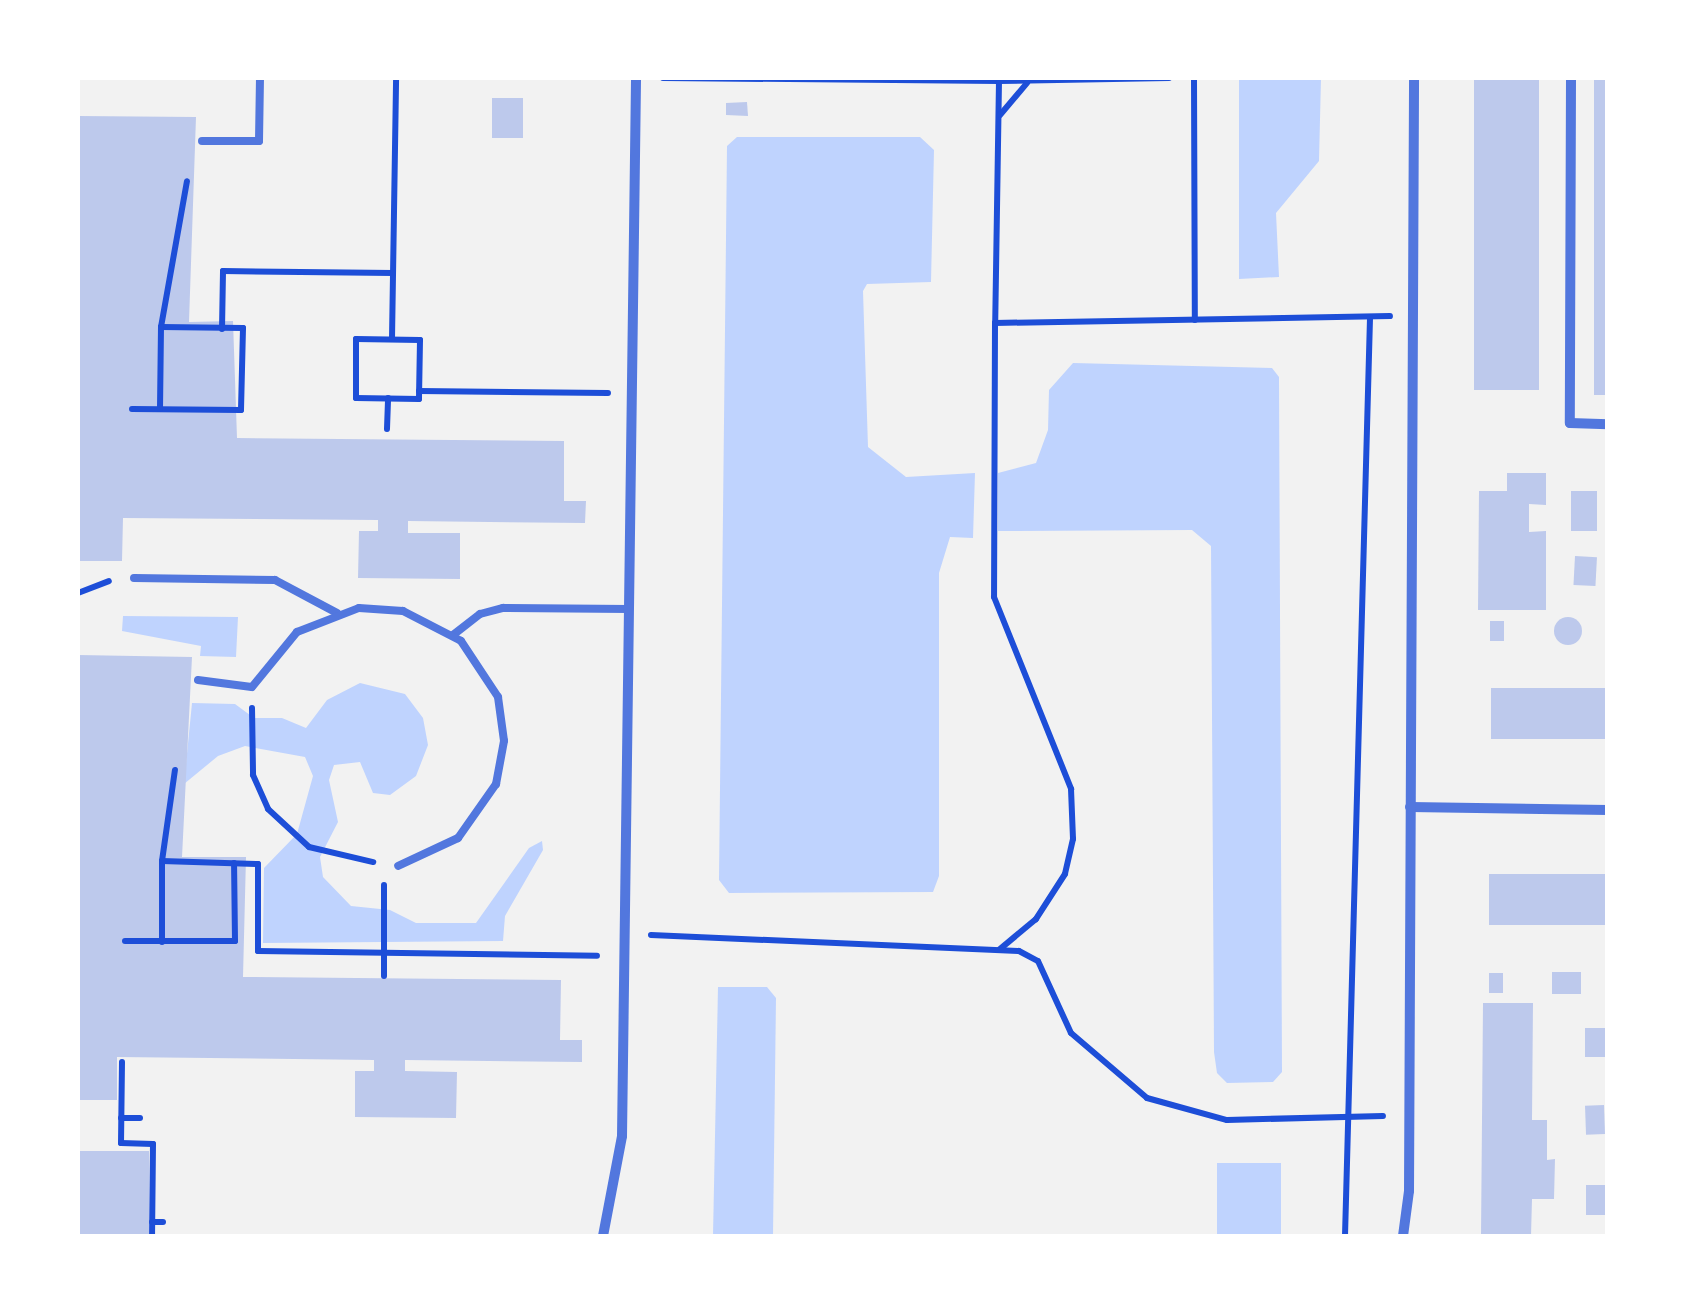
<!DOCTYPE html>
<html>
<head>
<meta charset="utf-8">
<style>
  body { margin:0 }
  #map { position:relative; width:1685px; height:1314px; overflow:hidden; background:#f2f2f2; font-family:"Archivo Narrow",sans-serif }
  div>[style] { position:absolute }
  .water>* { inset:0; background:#bfd3fe; transform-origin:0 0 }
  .building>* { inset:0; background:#bdc9ec; transform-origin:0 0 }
  .round { border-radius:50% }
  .path>* { height:6px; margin:-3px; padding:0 3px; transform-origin:3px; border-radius:3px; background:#1d4ed8 }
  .service>* { height:8px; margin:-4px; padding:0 4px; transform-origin:4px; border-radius:4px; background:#5277de }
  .minor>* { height:10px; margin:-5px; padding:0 5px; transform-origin:5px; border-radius:5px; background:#5277de }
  span { translate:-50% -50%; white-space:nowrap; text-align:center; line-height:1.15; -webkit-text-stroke:8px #fff; paint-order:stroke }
  .frame { position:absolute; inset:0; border:80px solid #fff; pointer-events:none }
</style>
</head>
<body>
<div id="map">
  <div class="water">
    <div style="clip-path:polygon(1239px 78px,1321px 78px,1319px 161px,1276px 213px,1279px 277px,1239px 279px)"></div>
    <div style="clip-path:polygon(737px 137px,920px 137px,934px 150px,931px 282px,867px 284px,863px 291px,868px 447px,906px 477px,975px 473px,973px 538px,950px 537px,939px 573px,939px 876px,933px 892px,729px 893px,719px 880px,727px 146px)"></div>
    <div style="clip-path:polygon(1073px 363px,1272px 368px,1279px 377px,1282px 1072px,1273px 1082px,1227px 1083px,1217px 1073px,1214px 1052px,1211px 546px,1192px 530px,998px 531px,998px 473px,1036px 463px,1048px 430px,1049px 390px)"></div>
    <div style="clip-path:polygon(123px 616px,238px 617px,236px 657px,200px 656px,201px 646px,122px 631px)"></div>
    <div style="clip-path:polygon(360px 683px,405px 694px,423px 718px,428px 745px,416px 776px,390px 795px,373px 793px,360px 762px,334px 765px,329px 780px,338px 822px,320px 857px,323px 877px,351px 906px,390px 910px,416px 923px,476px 923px,529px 848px,542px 841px,543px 850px,505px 916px,503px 941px,263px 943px,264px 868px,297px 834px,313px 776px,305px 757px,245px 746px,218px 756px,184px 784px,192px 703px,235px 704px,254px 718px,282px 718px,306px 728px,327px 700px)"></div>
    <div style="clip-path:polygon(718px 987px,767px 987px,776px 998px,773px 1236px,713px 1236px)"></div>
    <div style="left:1281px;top:1163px;width:73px;height:64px;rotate:90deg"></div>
  </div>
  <div class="building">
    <div style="left:1474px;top:78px;width:65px;height:312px"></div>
    <div style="left:1594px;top:78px;width:14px;height:317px"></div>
    <div style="left:492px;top:98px;width:31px;height:40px"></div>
    <div style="clip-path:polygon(747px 102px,748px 116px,726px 115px,726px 103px)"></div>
    <div style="clip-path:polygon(78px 116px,196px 117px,189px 322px,233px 321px,237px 438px,564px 441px,564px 501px,586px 501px,585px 523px,408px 521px,408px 533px,460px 533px,460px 579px,358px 578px,359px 531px,378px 531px,378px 520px,123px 518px,122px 561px,78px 561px)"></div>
    <div style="clip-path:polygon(1507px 473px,1546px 473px,1546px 505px,1529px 504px,1529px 532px,1546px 531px,1546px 610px,1478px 610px,1479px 491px,1507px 491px)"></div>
    <div style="left:1571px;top:491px;width:26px;height:40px"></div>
    <div style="left:1575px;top:556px;width:22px;height:29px;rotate:3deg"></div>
    <div class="round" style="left:1554px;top:617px;width:28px;height:28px"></div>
    <div style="left:1490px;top:621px;width:14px;height:20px"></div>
    <div style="clip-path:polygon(78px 655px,192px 657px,182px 857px,246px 857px,243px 977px,561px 980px,560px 1040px,582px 1040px,582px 1062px,405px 1060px,405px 1071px,457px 1072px,456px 1118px,355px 1117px,355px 1071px,374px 1071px,374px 1060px,117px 1057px,117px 1100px,78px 1100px)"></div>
    <div style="left:1491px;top:688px;width:117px;height:51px"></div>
    <div style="left:1489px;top:874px;width:119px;height:51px"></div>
    <div style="left:1581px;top:972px;width:22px;height:29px;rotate:90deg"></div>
    <div style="left:1489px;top:973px;width:14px;height:20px"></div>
    <div style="clip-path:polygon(1483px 1003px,1533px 1003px,1532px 1120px,1547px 1120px,1547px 1160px,1555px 1159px,1554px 1199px,1532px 1199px,1531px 1236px,1481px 1236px)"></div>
    <div style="left:1606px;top:1028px;width:29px;height:21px;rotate:90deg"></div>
    <div style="left:1604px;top:1105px;width:29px;height:19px;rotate:88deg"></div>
    <div style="left:78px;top:1151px;width:71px;height:85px"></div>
    <div style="left:1586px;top:1185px;width:20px;height:30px"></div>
  </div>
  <div class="path">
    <div style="left:663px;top:78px;width:336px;rotate:0.5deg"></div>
    <div style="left:999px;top:81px;width:242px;rotate:90.9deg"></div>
    <div style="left:995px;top:323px;width:395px;rotate:-1deg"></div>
    <div style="left:1194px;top:78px;width:242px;rotate:89.8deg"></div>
    <div style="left:999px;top:81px;width:170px;rotate:-1deg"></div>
    <div style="left:1000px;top:115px;width:42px;rotate:-49.8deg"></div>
    <div style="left:995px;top:323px;width:274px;rotate:90.2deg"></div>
    <div style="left:994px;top:597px;width:207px;rotate:68.1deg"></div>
    <div style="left:1071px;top:789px;width:50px;rotate:87.7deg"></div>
    <div style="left:1073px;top:839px;width:36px;rotate:103deg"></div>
    <div style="left:1065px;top:874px;width:54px;rotate:122.8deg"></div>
    <div style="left:1036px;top:919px;width:47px;rotate:140.2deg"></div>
    <div style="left:161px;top:327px;width:148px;rotate:-79.9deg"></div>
    <div style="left:222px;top:329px;width:58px;rotate:-89deg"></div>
    <div style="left:223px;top:271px;width:170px;rotate:0.7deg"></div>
    <div style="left:356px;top:339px;width:64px;rotate:0.9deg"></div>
    <div style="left:420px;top:340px;width:59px;rotate:91deg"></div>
    <div style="left:419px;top:399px;width:63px;rotate:-179.1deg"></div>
    <div style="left:356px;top:398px;width:59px;rotate:-90deg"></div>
    <div style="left:392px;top:339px;width:261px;rotate:-89.1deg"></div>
    <div style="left:419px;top:391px;width:189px;rotate:0.6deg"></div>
    <div style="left:132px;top:409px;width:109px;rotate:0.5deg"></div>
    <div style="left:241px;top:410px;width:82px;rotate:-88.6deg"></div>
    <div style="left:243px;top:328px;width:82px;rotate:-179.3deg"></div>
    <div style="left:161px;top:327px;width:82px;rotate:90.7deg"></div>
    <div style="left:387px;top:429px;width:31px;rotate:-88deg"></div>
    <div style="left:78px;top:593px;width:33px;rotate:-21deg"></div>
    <div style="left:252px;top:708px;width:67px;rotate:89.1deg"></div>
    <div style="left:253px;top:775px;width:37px;rotate:66deg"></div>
    <div style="left:268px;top:809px;width:56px;rotate:42.8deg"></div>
    <div style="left:309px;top:847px;width:66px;rotate:13.2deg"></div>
    <div style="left:162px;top:861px;width:92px;rotate:-81.9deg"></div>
    <div style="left:384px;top:885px;width:91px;rotate:90deg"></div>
    <div style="left:651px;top:935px;width:368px;rotate:2.5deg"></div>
    <div style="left:1019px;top:951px;width:21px;rotate:28deg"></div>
    <div style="left:1038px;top:961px;width:79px;rotate:65.4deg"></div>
    <div style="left:1071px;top:1033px;width:100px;rotate:40.5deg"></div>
    <div style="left:1147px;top:1098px;width:83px;rotate:15.4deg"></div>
    <div style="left:1227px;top:1120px;width:156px;rotate:-1.5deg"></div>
    <div style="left:125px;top:941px;width:110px"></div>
    <div style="left:235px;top:941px;width:78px;rotate:-90.7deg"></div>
    <div style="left:162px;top:942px;width:81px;rotate:-90deg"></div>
    <div style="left:162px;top:861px;width:96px;rotate:1.8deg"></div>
    <div style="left:258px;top:864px;width:87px;rotate:90deg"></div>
    <div style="left:258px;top:951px;width:339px;rotate:0.8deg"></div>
    <div style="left:122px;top:1062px;width:81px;rotate:90.7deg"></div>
    <div style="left:121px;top:1143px;width:32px;rotate:2deg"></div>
    <div style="left:153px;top:1144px;width:92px;rotate:90.6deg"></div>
    <div style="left:121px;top:1118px;width:19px"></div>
    <div style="left:152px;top:1222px;width:11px"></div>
    <div style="left:1345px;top:1236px;width:919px;rotate:-88.44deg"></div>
  </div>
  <div class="service">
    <div style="left:202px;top:141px;width:57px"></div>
    <div style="left:259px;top:141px;width:63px;rotate:-89.1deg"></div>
    <div style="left:134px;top:578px;width:141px;rotate:0.8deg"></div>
    <div style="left:275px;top:580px;width:70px;rotate:28deg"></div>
    <div style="left:453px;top:635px;width:34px;rotate:-38deg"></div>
    <div style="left:480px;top:614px;width:24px;rotate:-15deg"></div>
    <div style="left:503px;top:608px;width:126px;rotate:0.5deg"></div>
    <div style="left:198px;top:680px;width:54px;rotate:7.4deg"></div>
    <div style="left:252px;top:687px;width:71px;rotate:-50.7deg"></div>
    <div style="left:297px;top:632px;width:66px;rotate:-21.2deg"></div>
    <div style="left:359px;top:608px;width:44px;rotate:3.9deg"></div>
    <div style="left:403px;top:611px;width:65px;rotate:27.3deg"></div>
    <div style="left:461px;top:641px;width:67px;rotate:56.5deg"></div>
    <div style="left:498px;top:697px;width:44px;rotate:82.2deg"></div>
    <div style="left:504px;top:741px;width:44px;rotate:100.5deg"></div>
    <div style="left:496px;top:784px;width:66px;rotate:125.1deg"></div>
    <div style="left:458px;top:838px;width:66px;rotate:155deg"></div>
  </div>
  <div class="minor">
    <div style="left:1571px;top:78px;width:345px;rotate:90.2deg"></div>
    <div style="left:1570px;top:423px;width:38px;rotate:2deg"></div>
    <div style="left:1410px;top:807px;width:198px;rotate:0.9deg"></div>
    <div style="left:603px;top:1236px;width:102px;rotate:-79.2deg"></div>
    <div style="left:622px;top:1136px;width:1058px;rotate:-89.24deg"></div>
    <div style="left:1403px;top:1236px;width:45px;rotate:-82.4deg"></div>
    <div style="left:1409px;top:1191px;width:1113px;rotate:-89.74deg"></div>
  </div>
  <div class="frame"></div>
</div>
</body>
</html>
